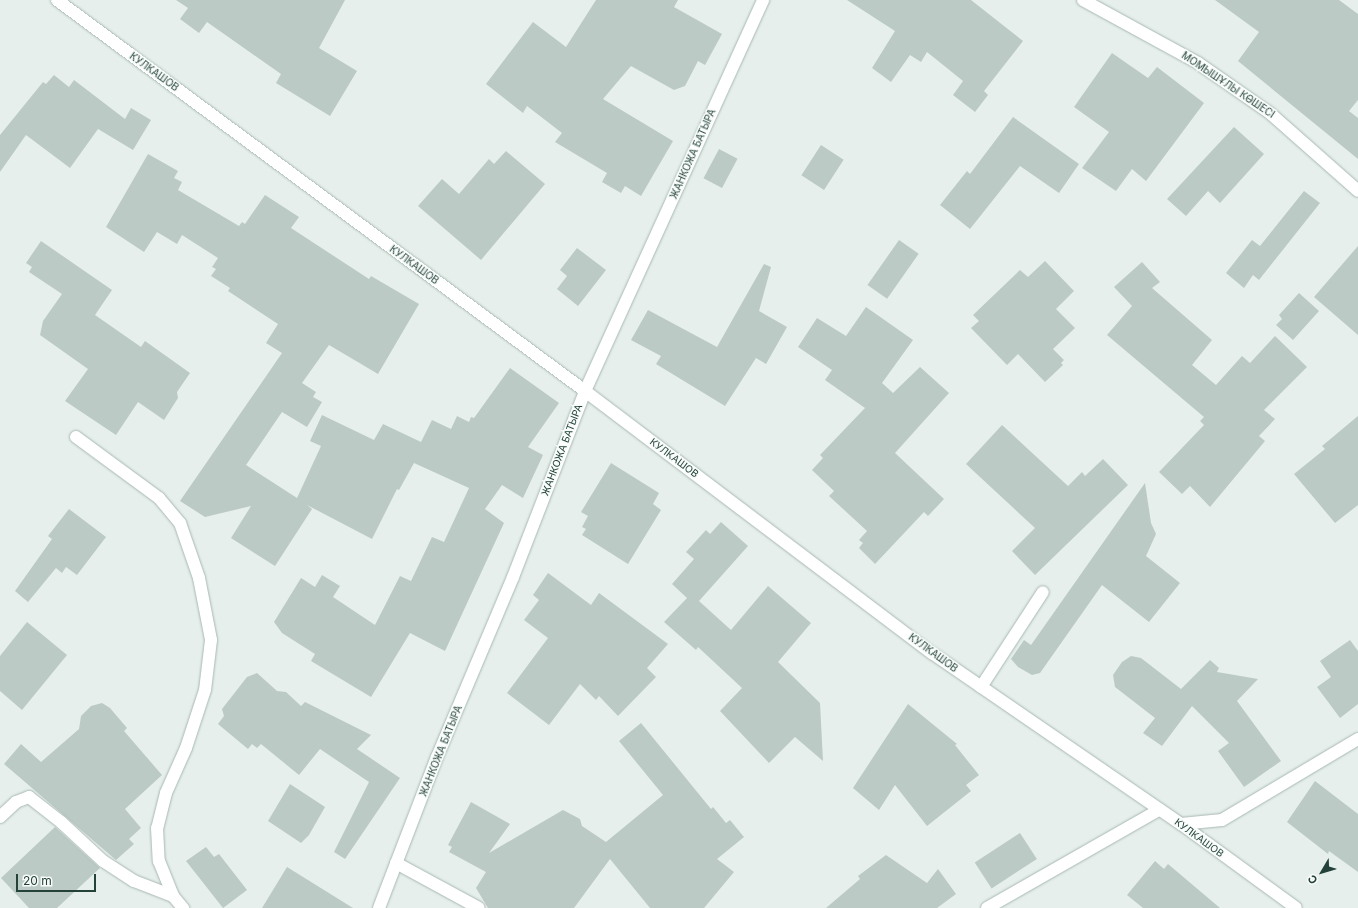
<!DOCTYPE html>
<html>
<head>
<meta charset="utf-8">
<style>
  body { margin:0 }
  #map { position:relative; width:1358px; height:908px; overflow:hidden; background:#e6efeb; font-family:Inter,sans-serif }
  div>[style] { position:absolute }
  .building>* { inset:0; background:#bbcac4; transform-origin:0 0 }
  .roads { filter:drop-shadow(0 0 1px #a8b8b2) drop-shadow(0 0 1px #a8b8b2) }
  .service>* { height:12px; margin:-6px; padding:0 6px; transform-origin:6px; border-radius:6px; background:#fff }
  .minor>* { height:12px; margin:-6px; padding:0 6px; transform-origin:6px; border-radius:6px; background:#fff }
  span { translate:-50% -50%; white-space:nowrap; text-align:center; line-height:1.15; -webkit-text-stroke:3px #f7fbf9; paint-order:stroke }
  .street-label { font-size:10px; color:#24423a }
  .north { position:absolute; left:1302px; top:852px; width:40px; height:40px; -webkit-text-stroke:3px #f7fbf9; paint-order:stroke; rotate:232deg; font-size:11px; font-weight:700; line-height:16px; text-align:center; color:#24423a }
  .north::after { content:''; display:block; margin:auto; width:14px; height:18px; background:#24423a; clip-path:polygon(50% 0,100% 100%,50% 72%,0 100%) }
  .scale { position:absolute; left:16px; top:874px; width:80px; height:18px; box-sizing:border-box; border:2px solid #24423a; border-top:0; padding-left:5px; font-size:12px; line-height:14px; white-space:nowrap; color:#24423a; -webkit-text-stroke:3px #f7fbf9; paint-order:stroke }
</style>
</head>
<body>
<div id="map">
  <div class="building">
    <div style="clip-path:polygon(176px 0,345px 0,319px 48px,357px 71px,330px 116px,276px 83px,281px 74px,207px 22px,199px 33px,180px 19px,188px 8px)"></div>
    <div style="clip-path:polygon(596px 0,678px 0,674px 7px,722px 34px,705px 65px,698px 61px,685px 86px,674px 90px,631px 66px,603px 99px,673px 141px,641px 196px,625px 186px,621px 193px,602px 182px,607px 173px,555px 142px,562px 133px,527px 106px,523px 113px,486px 84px,533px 22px,566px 47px)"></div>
    <div style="clip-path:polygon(847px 0,971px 0,1023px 41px,984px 91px,988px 95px,975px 112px,953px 95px,963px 81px,927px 52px,921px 62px,910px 55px,891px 82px,872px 68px,895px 31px)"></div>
    <div style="clip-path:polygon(1215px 0,1339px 0,1358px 14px,1358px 100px,1349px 111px,1358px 118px,1358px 159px,1238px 61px,1259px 32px)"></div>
    <div style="clip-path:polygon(1112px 53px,1148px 78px,1157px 67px,1204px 103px,1146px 181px,1132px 169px,1116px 191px,1082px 168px,1109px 132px,1074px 107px)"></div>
    <div style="clip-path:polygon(54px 75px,69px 87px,74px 80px,125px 119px,131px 108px,151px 120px,133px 150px,98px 129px,70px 168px,26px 135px,0 172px,0 135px,43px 82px,46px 84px)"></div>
    <div style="clip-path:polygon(1013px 117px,1079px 164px,1059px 193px,1020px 166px,970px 229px,940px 205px,967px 171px,970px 174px)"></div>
    <div style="clip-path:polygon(1234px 127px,1264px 154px,1220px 203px,1208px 191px,1186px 216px,1167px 199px)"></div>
    <div style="left:821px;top:145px;width:27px;height:36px;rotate:33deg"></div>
    <div style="left:719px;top:149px;width:21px;height:33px;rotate:28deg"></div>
    <div style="clip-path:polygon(506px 151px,545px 184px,481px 260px,418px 206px,442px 179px,459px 194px,489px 159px,494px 164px)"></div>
    <div style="clip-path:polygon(148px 154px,178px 171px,174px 178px,182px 182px,178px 190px,239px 226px,242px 222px,245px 224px,265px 195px,299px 217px,291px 228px,369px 279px,371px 276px,419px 304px,378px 374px,329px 345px,302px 383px,316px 392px,313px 397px,322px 402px,307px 427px,282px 412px,246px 465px,297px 498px,321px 446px,310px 441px,322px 415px,374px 440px,383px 424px,421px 442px,432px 420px,451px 429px,457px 416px,469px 422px,471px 417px,474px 418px,510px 368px,559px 403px,528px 447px,543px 455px,523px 498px,502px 485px,485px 509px,504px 523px,445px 651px,410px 633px,371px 697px,311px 661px,315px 654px,282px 633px,274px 622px,301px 578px,315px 587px,322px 575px,340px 586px,333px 597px,375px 625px,400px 576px,411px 581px,432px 537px,444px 542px,469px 488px,414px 463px,399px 490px,397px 489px,372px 539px,307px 505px,312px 509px,275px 566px,231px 538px,251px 506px,205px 517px,180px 501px,282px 353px,266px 343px,278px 324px,228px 291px,230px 288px,211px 276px,216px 269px,212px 267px,218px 258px,182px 235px,177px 244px,157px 232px,144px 252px,106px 227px)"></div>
    <div style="clip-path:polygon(1304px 191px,1320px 203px,1259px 280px,1253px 275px,1244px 288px,1226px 273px,1252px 240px,1260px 246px)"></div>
    <div style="left:899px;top:240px;width:24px;height:55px;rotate:35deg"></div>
    <div style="clip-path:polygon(41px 241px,112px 290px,95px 315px,141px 347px,145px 341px,190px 373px,177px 392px,178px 398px,164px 420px,138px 402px,116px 435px,65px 401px,88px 369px,40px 335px,43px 321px,62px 294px,29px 272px,32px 267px,26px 263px)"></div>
    <div style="clip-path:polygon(1358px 246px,1358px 335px,1314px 297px)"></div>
    <div style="clip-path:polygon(577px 248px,606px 270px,578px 306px,557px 289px,567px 276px,560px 270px)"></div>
    <div style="clip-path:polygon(1045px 261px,1074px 291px,1056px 309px,1075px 328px,1053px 349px,1064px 360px,1061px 363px,1063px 365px,1045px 382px,1018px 354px,1007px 365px,971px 328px,979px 321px,973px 315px,1020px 270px,1028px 277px)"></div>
    <div style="clip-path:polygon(1142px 262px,1160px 282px,1152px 288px,1212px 340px,1192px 365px,1216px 385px,1242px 356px,1250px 363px,1275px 336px,1307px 367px,1264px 410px,1275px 419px,1259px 436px,1265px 441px,1210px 507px,1190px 486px,1182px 494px,1159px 472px,1204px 425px,1200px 421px,1204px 417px,1107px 335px,1132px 306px,1114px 287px)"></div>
    <div style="clip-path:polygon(764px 264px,771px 267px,759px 311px,787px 327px,766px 364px,756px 358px,725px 406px,656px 364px,661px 356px,631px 340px,648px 310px,717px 347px)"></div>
    <div style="clip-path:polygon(1299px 293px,1319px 311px,1293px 340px,1276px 325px,1282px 319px,1279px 315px)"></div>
    <div style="clip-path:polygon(866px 307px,913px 340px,882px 383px,893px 393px,920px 367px,949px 393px,895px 453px,944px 499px,928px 516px,924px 512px,875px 564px,859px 548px,863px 543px,859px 540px,867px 531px,829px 496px,834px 491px,812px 470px,823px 458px,820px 455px,865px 408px,825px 380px,832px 370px,798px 347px,817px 318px,846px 336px)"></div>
    <div style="clip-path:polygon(1358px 416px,1358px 505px,1335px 523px,1294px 474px,1325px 449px,1322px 446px)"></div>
    <div style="clip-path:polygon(1002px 425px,1068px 486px,1082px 472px,1085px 476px,1103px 459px,1128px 485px,1035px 575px,1012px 551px,1035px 528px,966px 464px)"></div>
    <div style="clip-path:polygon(611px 463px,659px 493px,653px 504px,661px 510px,628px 564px,582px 535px,586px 529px,582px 527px,588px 516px,581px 512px)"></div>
    <div style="clip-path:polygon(1145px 483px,1151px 523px,1156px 534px,1146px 556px,1180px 583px,1149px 622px,1102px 585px,1040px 673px,1032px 675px,1018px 667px,1011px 659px,1024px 640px,1031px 645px)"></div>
    <div style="clip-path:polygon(69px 509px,106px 537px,77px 575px,66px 567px,62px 573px,56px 568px,28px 602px,15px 591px,52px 539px,48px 536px)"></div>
    <div style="clip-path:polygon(721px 522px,748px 546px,699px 601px,731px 630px,768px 586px,811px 623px,778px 662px,820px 703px,823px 761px,795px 737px,769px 763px,720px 711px,742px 688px,698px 647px,696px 650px,664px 622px,687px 598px,672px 584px,694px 559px,686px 552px,706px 530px,710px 534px)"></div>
    <div style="clip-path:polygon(548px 573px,591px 605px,599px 593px,668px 644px,647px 668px,656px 677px,618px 716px,599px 696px,596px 700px,580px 684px,549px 725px,507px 693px,548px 638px,524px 620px,539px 600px,533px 595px)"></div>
    <div style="clip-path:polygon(27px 622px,67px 655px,22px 710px,0 691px,0 656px)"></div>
    <div style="clip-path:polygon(1350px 640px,1358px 651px,1358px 704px,1340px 718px,1317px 687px,1331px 677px,1320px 661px)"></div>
    <div style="clip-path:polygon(1131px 656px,1141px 658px,1181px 689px,1210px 660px,1219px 668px,1217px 672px,1258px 679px,1237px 701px,1281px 761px,1244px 787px,1218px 751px,1229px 743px,1192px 706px,1162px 746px,1143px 733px,1155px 718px,1115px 687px,1113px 675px,1122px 662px)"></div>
    <div style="clip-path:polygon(257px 673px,277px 691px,286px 692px,301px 706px,305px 702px,371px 735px,357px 749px,400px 778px,345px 859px,334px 852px,369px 782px,320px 749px,299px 775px,261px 744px,257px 748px,252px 744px,248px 749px,218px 724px,224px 716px,222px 709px,247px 677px)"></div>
    <div style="clip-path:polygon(102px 703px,110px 708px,127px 728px,124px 731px,162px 775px,125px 809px,141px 828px,129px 839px,134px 844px,116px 860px,4px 764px,21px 744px,41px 762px,79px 729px,81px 716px,91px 706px)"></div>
    <div style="clip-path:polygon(908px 704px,957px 744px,955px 745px,979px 775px,966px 785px,971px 791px,927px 826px,895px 785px,879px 810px,853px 788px)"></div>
    <div style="clip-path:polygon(641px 723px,711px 809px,713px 807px,726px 823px,730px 820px,744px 837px,717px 859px,734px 872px,704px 908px,650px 908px,610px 859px,574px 908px,488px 908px,476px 888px,486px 872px,449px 852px,452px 847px,448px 845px,471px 802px,510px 824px,489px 853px,563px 810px,580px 819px,582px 826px,606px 842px,663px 795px,619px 741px)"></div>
    <div style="clip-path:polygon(1315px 781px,1358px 814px,1358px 872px,1329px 851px,1328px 854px,1287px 822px)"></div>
    <div style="clip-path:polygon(290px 784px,325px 807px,309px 835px,301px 843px,268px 821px)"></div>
    <div style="clip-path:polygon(55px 827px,100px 868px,57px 908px,29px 908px,1px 878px)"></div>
    <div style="left:1020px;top:833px;width:31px;height:54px;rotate:57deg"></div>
    <div style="clip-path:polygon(206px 847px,214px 857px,219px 854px,247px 890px,223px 908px,186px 861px)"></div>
    <div style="clip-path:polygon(886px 855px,927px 883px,938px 869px,956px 894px,937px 908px,826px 908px,860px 879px,858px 876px)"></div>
    <div style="clip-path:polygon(1155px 861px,1164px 869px,1168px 864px,1220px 908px,1143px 908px,1127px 895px)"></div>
    <div style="clip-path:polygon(287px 867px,353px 908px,262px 908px)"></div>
  </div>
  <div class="roads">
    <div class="service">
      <div style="left:981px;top:687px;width:113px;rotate:-56.9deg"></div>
      <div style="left:396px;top:863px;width:94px;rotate:28.5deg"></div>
    </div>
    <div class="minor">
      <div style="left:57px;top:0;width:657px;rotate:36.52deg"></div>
      <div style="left:585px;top:391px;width:435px;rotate:37.1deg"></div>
      <div style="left:932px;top:653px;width:302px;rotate:34.5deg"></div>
      <div style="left:1181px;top:824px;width:142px;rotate:36.1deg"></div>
      <div style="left:1083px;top:0;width:131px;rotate:28.7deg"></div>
      <div style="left:1198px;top:63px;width:89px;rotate:34.9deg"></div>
      <div style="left:1271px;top:114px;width:116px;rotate:41.5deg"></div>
      <div style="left:76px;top:437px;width:103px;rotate:36.3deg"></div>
      <div style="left:159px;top:498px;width:33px;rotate:50deg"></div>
      <div style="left:180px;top:523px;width:58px;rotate:70.9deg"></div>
      <div style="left:199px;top:578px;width:63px;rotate:79deg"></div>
      <div style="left:211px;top:640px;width:50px;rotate:96.8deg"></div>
      <div style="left:205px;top:690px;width:61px;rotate:108.1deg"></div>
      <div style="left:186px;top:748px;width:49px;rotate:114deg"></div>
      <div style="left:166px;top:793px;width:36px;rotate:104deg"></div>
      <div style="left:157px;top:828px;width:33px;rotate:87deg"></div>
      <div style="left:159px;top:861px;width:38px;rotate:68deg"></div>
      <div style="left:173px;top:896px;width:16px;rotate:50deg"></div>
      <div style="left:0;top:817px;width:22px;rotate:-43deg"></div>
      <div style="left:16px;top:802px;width:14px;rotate:-21deg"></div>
      <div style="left:29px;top:797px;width:41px;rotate:38deg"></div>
      <div style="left:61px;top:822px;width:57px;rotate:42.9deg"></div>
      <div style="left:103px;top:861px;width:37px;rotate:33deg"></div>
      <div style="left:134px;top:881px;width:42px;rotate:21deg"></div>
      <div style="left:1181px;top:824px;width:41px;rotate:-5.6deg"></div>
      <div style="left:1222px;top:820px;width:158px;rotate:-30.8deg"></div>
      <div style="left:379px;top:908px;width:162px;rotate:-69deg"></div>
      <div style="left:437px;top:757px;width:195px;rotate:-67.1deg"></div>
      <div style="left:513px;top:577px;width:199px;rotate:-68.8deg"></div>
      <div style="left:585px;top:391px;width:430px;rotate:-65.5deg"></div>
      <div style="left:987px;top:908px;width:198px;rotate:-29.7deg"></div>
    </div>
  </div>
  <div class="street-label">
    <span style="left:154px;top:72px;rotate:36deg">КУЛКАШОВ</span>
    <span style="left:1228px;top:85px;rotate:34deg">МОМЫШҰЛЫ КӨШЕСІ</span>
    <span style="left:693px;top:154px;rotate:-66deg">ЖАНКОЖА БАТЫРА</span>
    <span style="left:414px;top:265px;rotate:36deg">КУЛКАШОВ</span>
    <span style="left:562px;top:450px;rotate:-69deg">ЖАНКОЖА БАТЫРА</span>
    <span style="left:674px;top:458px;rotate:37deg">КУЛКАШОВ</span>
    <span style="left:933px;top:653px;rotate:36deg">КУЛКАШОВ</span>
    <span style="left:441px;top:751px;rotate:-68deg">ЖАНКОЖА БАТЫРА</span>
    <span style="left:1199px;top:838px;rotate:36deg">КУЛКАШОВ</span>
  </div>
  <div class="north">С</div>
  <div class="scale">20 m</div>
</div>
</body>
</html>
